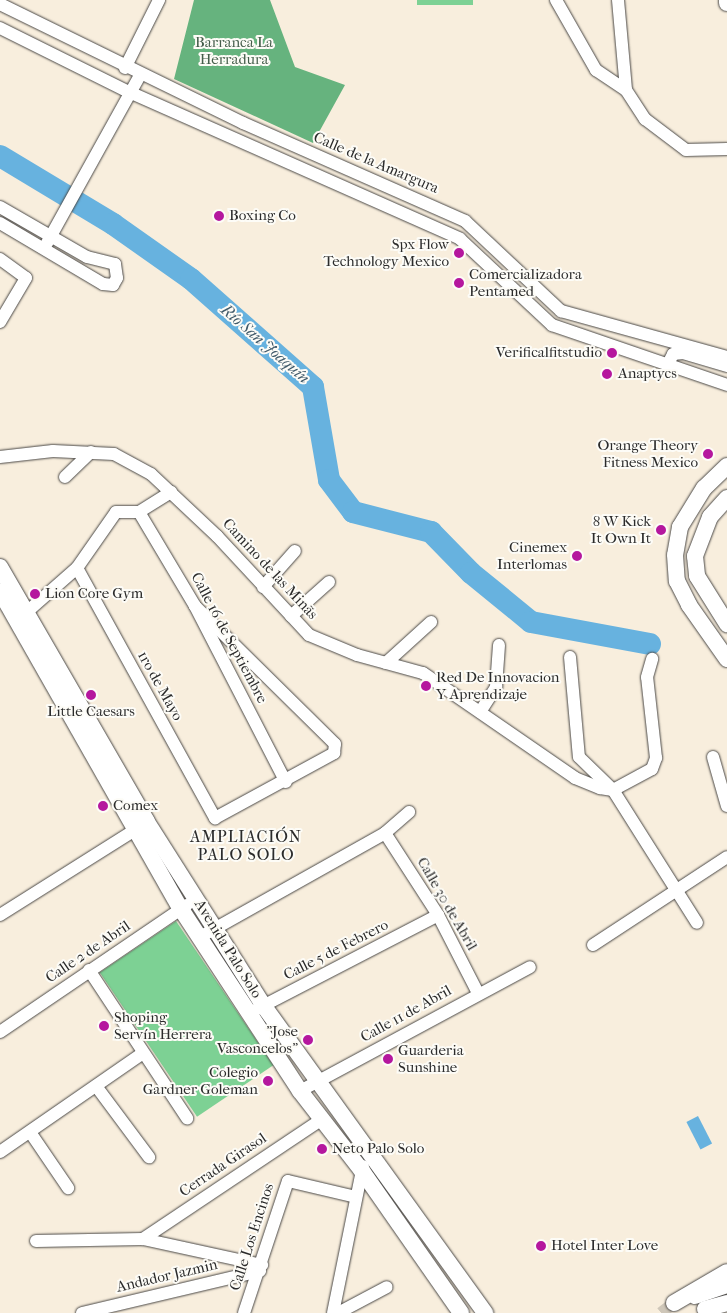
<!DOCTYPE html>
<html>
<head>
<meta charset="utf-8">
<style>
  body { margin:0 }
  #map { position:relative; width:727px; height:1313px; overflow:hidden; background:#f8eedd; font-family:"IM FELL French Canon",serif }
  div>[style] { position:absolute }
  .green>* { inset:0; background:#7dd194; transform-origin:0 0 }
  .forest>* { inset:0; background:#66b37e }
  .water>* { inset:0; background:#67b2df; transform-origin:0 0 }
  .river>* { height:22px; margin:-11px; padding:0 11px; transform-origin:11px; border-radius:11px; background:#67b2df }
  .minor-tunnel>* { height:12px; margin-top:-6px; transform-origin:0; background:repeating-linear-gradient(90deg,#cfc7b9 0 12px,transparent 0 18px) }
  .roads { filter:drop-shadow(0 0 1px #4a4846) drop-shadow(0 0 1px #4a4846) }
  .minor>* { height:12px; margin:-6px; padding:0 6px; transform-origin:6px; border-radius:6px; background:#fff }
  .major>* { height:16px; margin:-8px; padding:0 8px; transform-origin:8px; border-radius:8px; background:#fff }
  .dots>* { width:14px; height:14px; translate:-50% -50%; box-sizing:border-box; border:2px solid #fdfcf7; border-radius:50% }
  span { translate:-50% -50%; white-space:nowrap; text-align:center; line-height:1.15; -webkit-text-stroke:4px #fdfcf7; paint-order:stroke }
  .park-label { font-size:15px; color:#445d4a }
  .street-label { font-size:15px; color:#2b2b2b }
  .poi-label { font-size:15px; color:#2b2b2b }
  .left { translate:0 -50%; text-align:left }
  .right { translate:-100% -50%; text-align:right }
  .water-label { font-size:16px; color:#405a6a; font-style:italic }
  .neighbourhood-label { font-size:16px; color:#2b2b2b; letter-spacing:1px }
</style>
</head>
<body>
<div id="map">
  <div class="green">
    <div style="left:417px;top:0;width:56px;height:5px"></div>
    <div style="left:176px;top:921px;width:174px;height:92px;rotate:56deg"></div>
  </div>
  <div class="forest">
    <div style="clip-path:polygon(194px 0,270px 0,295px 67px,345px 85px,313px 143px,174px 79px)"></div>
  </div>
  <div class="water">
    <div style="left:698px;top:1116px;width:31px;height:13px;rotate:63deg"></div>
  </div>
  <div class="river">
    <div style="left:0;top:156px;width:132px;rotate:31deg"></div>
    <div style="left:113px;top:224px;width:95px;rotate:35.2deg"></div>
    <div style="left:191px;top:279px;width:163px;rotate:41.5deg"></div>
    <div style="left:313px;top:387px;width:94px;rotate:80.2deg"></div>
    <div style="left:329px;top:480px;width:40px;rotate:53deg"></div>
    <div style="left:353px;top:512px;width:81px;rotate:14.4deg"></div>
    <div style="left:431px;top:532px;width:57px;rotate:45.7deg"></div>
    <div style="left:471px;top:573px;width:77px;rotate:39.2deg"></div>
    <div style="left:531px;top:622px;width:121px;rotate:10.5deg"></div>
  </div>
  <div class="minor-tunnel">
    <div style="left:661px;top:1313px;width:16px;rotate:-38deg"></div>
  </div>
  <div class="roads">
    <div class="minor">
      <div style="left:556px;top:0;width:81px;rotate:60.3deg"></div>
      <div style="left:596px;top:70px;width:36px;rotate:34deg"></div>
      <div style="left:626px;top:90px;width:35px;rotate:57deg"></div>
      <div style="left:645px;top:119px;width:51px;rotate:37.1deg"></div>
      <div style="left:686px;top:150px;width:41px;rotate:-1.4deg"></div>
      <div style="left:618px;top:0;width:90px;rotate:84.9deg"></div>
      <div style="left:0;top:4px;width:271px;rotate:26.1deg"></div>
      <div style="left:243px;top:123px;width:243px;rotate:23.8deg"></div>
      <div style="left:465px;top:221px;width:132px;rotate:43.2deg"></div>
      <div style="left:561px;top:311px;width:172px;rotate:15.5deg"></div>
      <div style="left:0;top:28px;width:144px;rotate:26.4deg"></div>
      <div style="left:129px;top:92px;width:362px;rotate:23.9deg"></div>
      <div style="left:460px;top:239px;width:126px;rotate:43.1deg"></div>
      <div style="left:552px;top:325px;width:185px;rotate:18.9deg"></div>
      <div style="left:125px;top:68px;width:76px;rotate:-63.4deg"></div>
      <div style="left:0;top:207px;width:100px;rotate:29.9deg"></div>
      <div style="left:87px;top:257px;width:29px;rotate:14deg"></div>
      <div style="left:115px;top:264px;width:14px;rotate:82deg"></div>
      <div style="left:117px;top:278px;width:8px;rotate:120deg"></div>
      <div style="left:113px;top:285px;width:10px;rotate:-174deg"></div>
      <div style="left:103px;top:284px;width:120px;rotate:-149.4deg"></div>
      <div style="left:47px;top:243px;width:192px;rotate:-61deg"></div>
      <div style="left:0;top:259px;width:32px;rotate:36deg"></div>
      <div style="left:26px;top:278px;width:51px;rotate:120.6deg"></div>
      <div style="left:668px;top:364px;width:11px;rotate:-63deg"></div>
      <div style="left:673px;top:354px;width:10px;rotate:-6deg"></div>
      <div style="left:683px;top:353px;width:46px;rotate:16.5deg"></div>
      <div style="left:0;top:457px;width:53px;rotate:-6.5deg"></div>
      <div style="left:53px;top:451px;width:61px;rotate:2.8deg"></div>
      <div style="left:114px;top:454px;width:42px;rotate:28.4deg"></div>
      <div style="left:151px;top:474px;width:91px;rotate:43.2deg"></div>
      <div style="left:217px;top:536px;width:135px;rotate:47.1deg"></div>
      <div style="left:309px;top:635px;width:52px;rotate:22.6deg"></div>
      <div style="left:357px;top:655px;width:68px;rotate:15.3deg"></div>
      <div style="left:423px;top:673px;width:185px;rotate:34.6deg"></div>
      <div style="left:575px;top:778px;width:27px;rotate:22deg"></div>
      <div style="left:600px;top:788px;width:13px;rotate:9deg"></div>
      <div style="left:613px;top:790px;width:44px;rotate:-28.3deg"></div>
      <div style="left:652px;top:769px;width:12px;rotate:-70deg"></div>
      <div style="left:656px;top:758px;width:81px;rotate:-96.3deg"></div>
      <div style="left:647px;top:677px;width:19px;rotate:-74deg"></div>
      <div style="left:65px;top:477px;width:36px;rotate:-44deg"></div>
      <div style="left:139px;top:512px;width:109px;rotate:59.2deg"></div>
      <div style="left:195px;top:606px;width:198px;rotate:62.7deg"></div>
      <div style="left:77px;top:568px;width:286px;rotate:61.1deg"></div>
      <div style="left:215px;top:818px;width:136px;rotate:-28.6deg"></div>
      <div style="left:334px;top:753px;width:9px;rotate:-84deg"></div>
      <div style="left:335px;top:744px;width:197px;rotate:-135.4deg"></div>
      <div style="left:263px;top:587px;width:48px;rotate:-48.4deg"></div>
      <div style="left:291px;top:616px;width:51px;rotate:-41.8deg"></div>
      <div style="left:20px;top:618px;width:76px;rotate:-41.3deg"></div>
      <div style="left:77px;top:568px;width:68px;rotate:-55.1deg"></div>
      <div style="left:116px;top:512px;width:23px"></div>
      <div style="left:139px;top:512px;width:38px;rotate:-32deg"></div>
      <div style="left:570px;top:657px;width:100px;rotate:84.9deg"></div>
      <div style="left:579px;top:757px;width:47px;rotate:44.1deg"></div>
      <div style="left:613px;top:790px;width:157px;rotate:57.7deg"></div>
      <div style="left:386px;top:663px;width:61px;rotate:-42.3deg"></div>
      <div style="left:480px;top:712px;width:30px;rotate:-57deg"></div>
      <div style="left:496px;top:687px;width:42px;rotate:-85.9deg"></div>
      <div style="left:713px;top:757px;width:51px;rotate:74.1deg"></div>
      <div style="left:385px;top:833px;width:98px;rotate:57.1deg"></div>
      <div style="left:438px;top:915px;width:88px;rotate:62.9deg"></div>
      <div style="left:0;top:915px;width:169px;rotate:-32.2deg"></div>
      <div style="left:200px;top:937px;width:212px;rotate:-29.3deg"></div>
      <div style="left:385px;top:833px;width:32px;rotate:-41deg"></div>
      <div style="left:593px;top:945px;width:160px;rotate:-33.3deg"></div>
      <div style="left:89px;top:970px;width:178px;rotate:56.5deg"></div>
      <div style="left:257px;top:1009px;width:204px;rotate:-27.4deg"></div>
      <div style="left:0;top:1032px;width:226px;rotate:-34.2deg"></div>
      <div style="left:96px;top:1086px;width:89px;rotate:53.3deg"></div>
      <div style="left:300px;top:1091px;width:261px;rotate:-28.3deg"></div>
      <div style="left:30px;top:1132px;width:68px;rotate:55.8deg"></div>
      <div style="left:0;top:1152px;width:174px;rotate:-34.7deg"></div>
      <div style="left:143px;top:1239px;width:216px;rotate:-33.8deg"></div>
      <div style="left:36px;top:1241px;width:107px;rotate:-1.1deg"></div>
      <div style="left:143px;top:1239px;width:122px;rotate:12.3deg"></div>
      <div style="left:82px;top:1313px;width:183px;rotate:-13.3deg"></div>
      <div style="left:244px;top:1313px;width:139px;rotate:-71.6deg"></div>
      <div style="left:288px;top:1181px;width:70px;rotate:13.2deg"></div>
      <div style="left:333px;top:1313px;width:150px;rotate:-78.5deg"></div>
      <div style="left:338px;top:1313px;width:55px;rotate:-28deg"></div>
    </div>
    <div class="major">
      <div style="left:727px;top:0;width:3px;rotate:90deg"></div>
      <div style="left:727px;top:466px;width:32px;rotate:136deg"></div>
      <div style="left:704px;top:488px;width:46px;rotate:121.6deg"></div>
      <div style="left:680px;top:527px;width:28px;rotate:100deg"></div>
      <div style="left:675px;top:555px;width:26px;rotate:86deg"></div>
      <div style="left:677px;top:581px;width:27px;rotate:63deg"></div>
      <div style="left:689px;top:605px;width:66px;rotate:54.9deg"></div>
      <div style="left:727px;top:498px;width:25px;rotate:132deg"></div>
      <div style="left:710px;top:517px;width:42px;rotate:111deg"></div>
      <div style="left:695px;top:556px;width:20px;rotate:84deg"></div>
      <div style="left:697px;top:576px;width:57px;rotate:58deg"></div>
      <div style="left:0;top:567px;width:294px;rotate:60deg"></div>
      <div style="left:147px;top:822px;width:217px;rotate:57.6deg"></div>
      <div style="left:263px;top:1005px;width:380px;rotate:54.2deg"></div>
      <div style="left:0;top:591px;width:366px;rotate:60.4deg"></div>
      <div style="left:181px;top:909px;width:217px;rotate:56.8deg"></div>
      <div style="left:300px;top:1091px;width:101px;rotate:52.2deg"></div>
      <div style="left:362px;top:1171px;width:173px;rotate:55.1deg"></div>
      <div style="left:695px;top:1296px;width:34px;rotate:-19deg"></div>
      <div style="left:674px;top:1303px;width:61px;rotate:-30.3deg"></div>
      <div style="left:705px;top:1309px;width:23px;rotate:-15deg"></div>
    </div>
  </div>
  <div class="dots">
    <div style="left:219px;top:216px;background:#b5179e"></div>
    <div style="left:459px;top:253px;background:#b5179e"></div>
    <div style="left:459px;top:283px;background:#b5179e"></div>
    <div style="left:612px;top:353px;background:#b5179e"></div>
    <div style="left:607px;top:374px;background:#b5179e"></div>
    <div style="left:708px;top:454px;background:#b5179e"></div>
    <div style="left:661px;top:530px;background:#b5179e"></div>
    <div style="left:577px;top:556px;background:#b5179e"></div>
    <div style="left:35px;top:594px;background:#b5179e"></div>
    <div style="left:426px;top:686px;background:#b5179e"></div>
    <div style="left:91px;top:695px;background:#b5179e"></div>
    <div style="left:103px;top:806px;background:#b5179e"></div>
    <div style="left:104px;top:1026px;background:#b5179e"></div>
    <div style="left:308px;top:1040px;background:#b5179e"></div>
    <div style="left:388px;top:1059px;background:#b5179e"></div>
    <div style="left:268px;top:1081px;background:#b5179e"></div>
    <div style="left:322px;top:1149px;background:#b5179e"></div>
    <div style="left:541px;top:1246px;background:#b5179e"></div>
  </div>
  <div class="park-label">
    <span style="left:234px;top:51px">Barranca La<br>Herradura</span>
  </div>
  <div class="street-label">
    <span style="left:376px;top:163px;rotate:23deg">Calle de la Amargura</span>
    <span style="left:270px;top:569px;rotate:47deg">Camino de las Minãs</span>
    <span style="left:229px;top:638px;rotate:62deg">Calle 16 de Septiembre</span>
    <span style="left:160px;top:686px;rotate:61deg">1ro de Mayo</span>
    <span style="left:447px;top:904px;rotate:60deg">Calle 30 de Abril</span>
    <span style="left:228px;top:949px;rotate:58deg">Avenida Palo Solo</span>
    <span style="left:336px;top:950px;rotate:-27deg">Calle 5 de Febrero</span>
    <span style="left:88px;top:952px;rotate:-34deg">Calle 2 de Abril</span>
    <span style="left:406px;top:1014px;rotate:-29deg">Calle 11 de Abril</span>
    <span style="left:223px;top:1165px;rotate:-34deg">Cerrada Girasol</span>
    <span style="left:252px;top:1237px;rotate:-72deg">Calle Los Encinos</span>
    <span style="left:167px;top:1276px;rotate:-13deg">Andador Jazmin</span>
  </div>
  <div class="poi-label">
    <span class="left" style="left:229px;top:216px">Boxing Co</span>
    <span class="right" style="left:449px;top:253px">Spx Flow<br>Technology Mexico</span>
    <span class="left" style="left:469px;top:283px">Comercializadora<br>Pentamed</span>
    <span class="right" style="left:602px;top:353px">Verificalfitstudio</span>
    <span class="left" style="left:618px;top:374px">Anaptycs</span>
    <span class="right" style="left:698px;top:454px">Orange Theory<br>Fitness Mexico</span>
    <span class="right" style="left:651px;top:530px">8 W Kick<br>It Own It</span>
    <span class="right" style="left:567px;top:556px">Cinemex<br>Interlomas</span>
    <span class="left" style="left:45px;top:594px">Lion Core Gym</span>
    <span class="left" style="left:436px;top:686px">Red De Innovacion<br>Y Aprendizaje</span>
    <span style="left:91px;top:712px">Little Caesars</span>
    <span class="left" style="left:113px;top:806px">Comex</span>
    <span class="left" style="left:114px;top:1026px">Shoping<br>Servín Herrera</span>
    <span class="right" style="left:298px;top:1040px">"Jose<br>Vasconcelos"</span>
    <span class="left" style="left:398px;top:1059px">Guarderia<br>Sunshine</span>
    <span class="right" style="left:258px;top:1081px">Colegio<br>Gardner Goleman</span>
    <span class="left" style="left:332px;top:1149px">Neto Palo Solo</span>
    <span class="left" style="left:551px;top:1246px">Hotel Inter Love</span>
  </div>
  <div class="water-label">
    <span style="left:265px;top:344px;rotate:41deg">Río San Joaquín</span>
  </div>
  <div class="neighbourhood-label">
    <span style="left:246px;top:846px">AMPLIACIÓN<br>PALO SOLO</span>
  </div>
</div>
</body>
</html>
